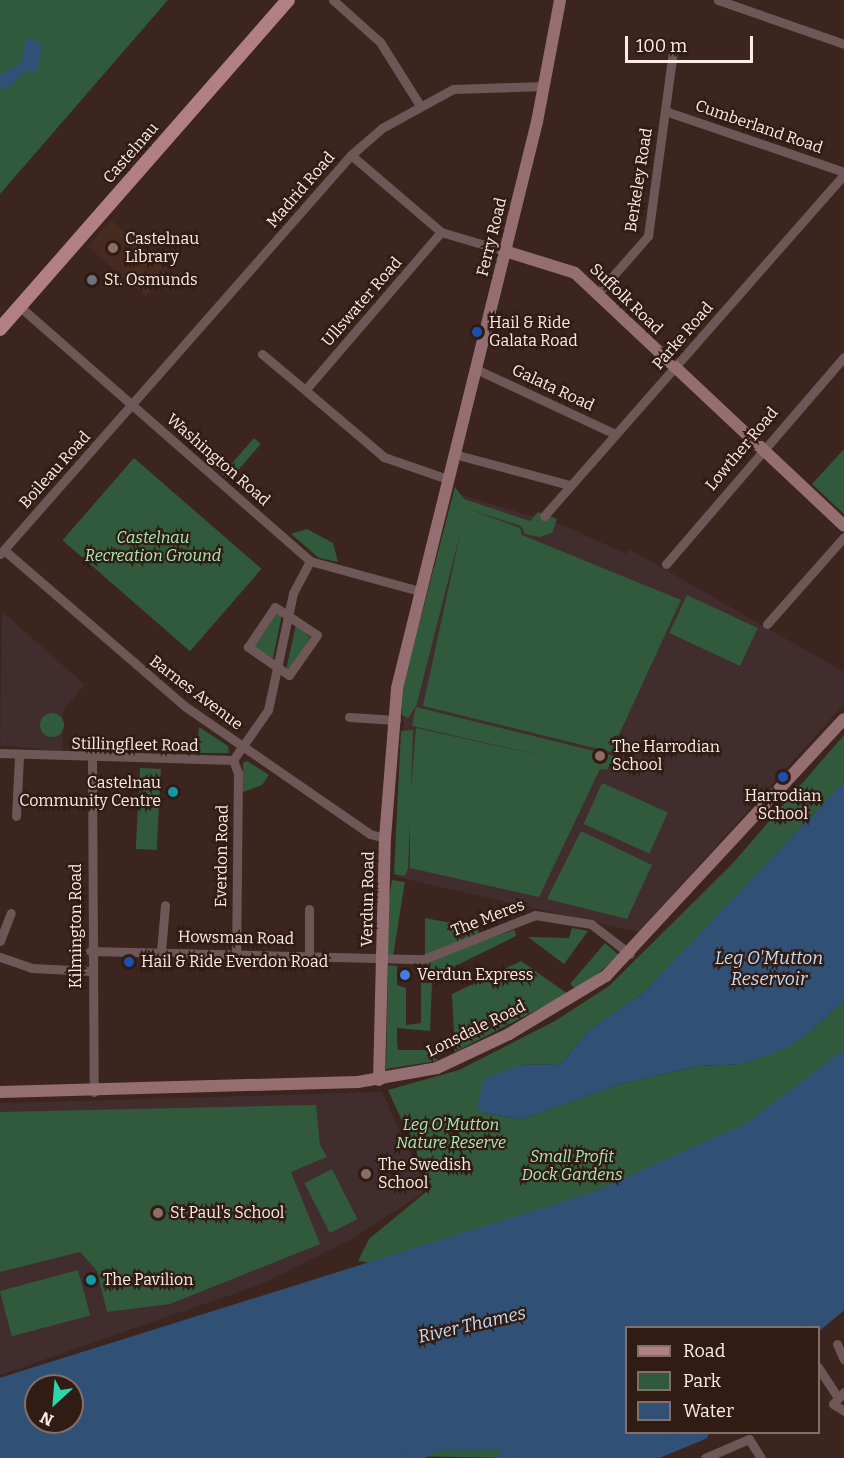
<!DOCTYPE html>
<html>
<head>
<meta charset="utf-8">
<style>
  body { margin:0 }
  #map { position:relative; width:844px; height:1458px; overflow:hidden; background:#3b251e; font-family:Bitter,serif }
  div>[style] { position:absolute }
  .built>* { inset:0; background:#472b21; transform-origin:0 0 }
  .education>* { inset:0; background:#412d2d }
  .green>* { inset:0; background:#315a3d; transform-origin:0 0 }
  .round { border-radius:50% }
  .water>* { inset:0; background:#305075 }
  .river>* { height:15px; margin:-7.5px; padding:0 7.5px; transform-origin:7.5px; border-radius:7.5px; background:#305075 }
  .street>* { height:9px; margin:-4.5px; padding:0 4.5px; transform-origin:4.5px; border-radius:4.5px; background:#6f5758 }
  .secondary>* { height:12px; margin:-6px; padding:0 6px; transform-origin:6px; border-radius:6px; background:#956e71 }
  .primary>* { height:14px; margin:-7px; padding:0 7px; transform-origin:7px; border-radius:7px; background:#b28084 }
  .dots>* { width:16px; height:16px; translate:-50% -50%; box-sizing:border-box; border:3px solid #311c14; border-radius:50% }
  span { translate:-50% -50%; white-space:nowrap; text-align:center; line-height:1.15; -webkit-text-stroke:4.5px #311c14; paint-order:stroke }
  .street-label { font-size:16px; color:#fbece7 }
  .poi-label { font-size:16px; color:#fbece7 }
  .left { translate:0 -50%; text-align:left }
  .right { translate:-100% -50%; text-align:right }
  .park-label { font-size:16px; color:#a5edb8; font-style:italic }
  .water-label { font-size:18px; color:#c6dbf4; font-style:italic }
  .legend { position:absolute; left:625px; top:1326px; width:195px; height:108px; box-sizing:border-box; background:#311c14; border:2px solid #826f68; margin:0; padding:8px 10px; list-style:none; font-size:18px; color:#fbece7 }
  .legend li { display:flex; align-items:center; gap:12px; height:30px }
  .legend b { width:30px; border:2px solid #826f68 }
  .north { position:absolute; left:24px; top:1374px; width:60px; height:60px; box-sizing:border-box; background:#311c14; border:2px solid #826f68; border-radius:50%; rotate:206deg; font-size:16px; font-weight:700; line-height:24px; text-align:center; color:#fbece7 }
  .north::after { content:''; display:block; margin:auto; width:21px; height:27px; background:#2ed4aa; clip-path:polygon(50% 0,100% 100%,50% 72%,0 100%) }
  .scale { position:absolute; left:625px; top:36px; width:128px; height:27px; box-sizing:border-box; border:3px solid #fbece7; border-top:0; padding-left:8px; font-size:18px; line-height:21px; white-space:nowrap; color:#fbece7; -webkit-text-stroke:4px #311c14; paint-order:stroke }
</style>
</head>
<body>
<div id="map">
  <div class="built">
    <div style="left:111px;top:220px;width:77px;height:35px;rotate:41deg"></div>
  </div>
  <div class="education">
    <div style="clip-path:polygon(455px 493px,568px 527px,626px 554px,629px 549px,844px 672px,844px 704px,639px 932px,397px 877px,405px 684px)"></div>
    <div style="clip-path:polygon(2px 611px,85px 685px,63px 710px,62px 751px,0 745px)"></div>
    <div style="clip-path:polygon(382px 1092px,427px 1190px,414px 1199px,350px 1240px,259px 1285px,0 1375px,0 1103px)"></div>
  </div>
  <div class="green">
    <div style="clip-path:polygon(0 0,168px 0,0 194px)"></div>
    <div style="left:254px;top:438px;width:9px;height:48px;rotate:41deg"></div>
    <div style="clip-path:polygon(844px 449px,844px 514px,812px 484px)"></div>
    <div style="left:134px;top:458px;width:169px;height:109px;rotate:41deg"></div>
    <div style="clip-path:polygon(455px 487px,464px 499px,530px 521px,538px 512px,557px 519px,552px 533px,540px 537px,525px 534px,521px 526px,466px 508px,520px 528px,522px 535px,681px 600px,611px 752px,423px 706px,461px 530px,416px 707px,614px 756px,607px 770px,600px 769px,539px 897px,410px 868px,410px 818px,408px 868px,405px 876px,394px 874px,401px 731px,413px 730px,411px 790px,416px 728px,557px 759px,412px 726px,416px 706px,408px 718px,402px 715px,401px 693px)"></div>
    <div style="clip-path:polygon(307px 529px,333px 543px,338px 562px,319px 558px,291px 534px)"></div>
    <div style="left:687px;top:595px;width:78px;height:42px;rotate:25deg"></div>
    <div style="clip-path:polygon(278px 612px,282px 614px,272px 663px,253px 648px)"></div>
    <div style="clip-path:polygon(296px 624px,310px 637px,291px 670px,286px 670px)"></div>
    <div class="round" style="left:40px;top:713px;width:24px;height:24px"></div>
    <div style="clip-path:polygon(199px 727px,228px 746px,229px 753px,197px 753px)"></div>
    <div style="clip-path:polygon(844px 735px,844px 782px,712px 921px,642px 994px,590px 1029px,561px 1064px,519px 1065px,484px 1113px,522px 1119px,624px 1083px,699px 1066px,743px 1064px,812px 1030px,844px 1001px,844px 1058px,750px 1129px,670px 1167px,417px 1258px,384px 1265px,358px 1261px,369px 1239px,432px 1187px,388px 1090px,459px 1070px,555px 1021px,609px 986px,733px 863px)"></div>
    <div style="clip-path:polygon(247px 761px,269px 775px,262px 785px,243px 792px,243px 763px)"></div>
    <div style="left:140px;top:768px;width:21px;height:81px;rotate:3deg"></div>
    <div style="left:602px;top:783px;width:72px;height:45px;rotate:24deg"></div>
    <div style="clip-path:polygon(581px 831px,652px 865px,627px 919px,547px 899px)"></div>
    <div style="left:392px;top:880px;width:13px;height:75px;rotate:9deg"></div>
    <div style="clip-path:polygon(425px 918px,477px 928px,482px 940px,515px 930px,516px 936px,435px 976px,425px 962px)"></div>
    <div style="clip-path:polygon(572px 928px,588px 931px,564px 964px,528px 937px,569px 938px)"></div>
    <div style="clip-path:polygon(605px 943px,619px 955px,578px 991px,570px 984px)"></div>
    <div style="clip-path:polygon(521px 961px,568px 994px,455px 1052px,452px 994px)"></div>
    <div style="clip-path:polygon(388px 965px,397px 966px,397px 985px,406px 988px,406px 1025px,421px 1023px,421px 983px,432px 983px,430px 1031px,397px 1028px,397px 1042px,398px 1050px,438px 1050px,437px 1061px,386px 1069px)"></div>
    <div style="clip-path:polygon(316px 1105px,320px 1145px,327px 1157px,291px 1172px,320px 1244px,170px 1304px,107px 1312px,97px 1271px,80px 1252px,0 1272px,0 1112px)"></div>
    <div style="left:332px;top:1169px;width:56px;height:31px;rotate:63deg"></div>
    <div style="left:78px;top:1270px;width:47px;height:81px;rotate:75deg"></div>
    <div style="clip-path:polygon(521px 1437px,529px 1441px,503px 1458px,410px 1456px,434px 1443px)"></div>
  </div>
  <div class="water">
    <div style="clip-path:polygon(26px 37px,42px 44px,37px 72px,24px 72px,8px 89px,0 88px,0 74px,21px 63px)"></div>
    <div style="clip-path:polygon(844px 782px,844px 1001px,812px 1030px,787px 1048px,742px 1064px,699px 1066px,624px 1083px,522px 1119px,484px 1113px,477px 1106px,484px 1079px,519px 1065px,561px 1064px,590px 1029px,642px 994px)"></div>
    <div style="clip-path:polygon(evenodd,844px 1058px,844px 1300px,810px 1327px,626px 1328px,626px 1432px,702px 1434px,678px 1438px,638px 1458px,503px 1458px,529px 1441px,521px 1437px,434px 1443px,410px 1458px,404px 1453px,403px 1458px,386px 1453px,373px 1458px,0 1458px,0 1385px,594px 1199px,750px 1129px,844px 1058px,36px 1386px,72px 1386px,72px 1422px,36px 1422px,36px 1386px)"></div>
  </div>
  <div class="river">
    <div style="left:810px;top:1328px;width:44px;rotate:-39.5deg"></div>
    <div style="left:0;top:1385px;width:622px;rotate:-17.39deg"></div>
    <div style="left:594px;top:1199px;width:171px;rotate:-24.2deg"></div>
    <div style="left:750px;top:1129px;width:118px;rotate:-37.1deg"></div>
    <div style="left:373px;top:1458px;width:14px;rotate:-21deg"></div>
    <div style="left:386px;top:1453px;width:13px;rotate:23deg"></div>
    <div style="left:410px;top:1458px;width:28px;rotate:-32deg"></div>
    <div style="left:434px;top:1443px;width:95px;rotate:-1.2deg"></div>
    <div style="left:529px;top:1441px;width:31px;rotate:147deg"></div>
    <div style="left:638px;top:1458px;width:68px;rotate:-22.4deg"></div>
  </div>
  <div class="street">
    <div style="left:333px;top:0;width:63px;rotate:41.8deg"></div>
    <div style="left:380px;top:42px;width:73px;rotate:57.8deg"></div>
    <div style="left:718px;top:0;width:133px;rotate:19.2deg"></div>
    <div style="left:665px;top:111px;width:189px;rotate:18.8deg"></div>
    <div style="left:351px;top:155px;width:118px;rotate:40.5deg"></div>
    <div style="left:441px;top:232px;width:67px;rotate:16.5deg"></div>
    <div style="left:441px;top:232px;width:208px;rotate:130.7deg"></div>
    <div style="left:305px;top:390px;width:104px;rotate:40.3deg"></div>
    <div style="left:384px;top:457px;width:68px;rotate:19deg"></div>
    <div style="left:597px;top:294px;width:77px;rotate:-48.7deg"></div>
    <div style="left:648px;top:236px;width:186px;rotate:-82.3deg"></div>
    <div style="left:19px;top:306px;width:387px;rotate:41.2deg"></div>
    <div style="left:310px;top:561px;width:114px;rotate:15.3deg"></div>
    <div style="left:262px;top:354px;width:56px;rotate:39.9deg"></div>
    <div style="left:478px;top:370px;width:151px;rotate:25deg"></div>
    <div style="left:454px;top:454px;width:120px;rotate:15deg"></div>
    <div style="left:544px;top:516px;width:455px;rotate:-48.7deg"></div>
    <div style="left:4px;top:550px;width:240px;rotate:40.8deg"></div>
    <div style="left:186px;top:707px;width:224px;rotate:34.6deg"></div>
    <div style="left:370px;top:834px;width:16px;rotate:15deg"></div>
    <div style="left:0;top:554px;width:531px;rotate:-48.66deg"></div>
    <div style="left:351px;top:155px;width:41px;rotate:-41.1deg"></div>
    <div style="left:382px;top:128px;width:81px;rotate:-28.8deg"></div>
    <div style="left:453px;top:89px;width:91px;rotate:-1.9deg"></div>
    <div style="left:666px;top:564px;width:273px;rotate:-49.3deg"></div>
    <div style="left:275px;top:607px;width:50px;rotate:33.7deg"></div>
    <div style="left:317px;top:635px;width:49px;rotate:125deg"></div>
    <div style="left:289px;top:675px;width:50px;rotate:-145.7deg"></div>
    <div style="left:248px;top:647px;width:48px;rotate:-56deg"></div>
    <div style="left:767px;top:624px;width:116px;rotate:-48.5deg"></div>
    <div style="left:349px;top:717px;width:47px;rotate:3.7deg"></div>
    <div style="left:0;top:753px;width:233px;rotate:1.7deg"></div>
    <div style="left:233px;top:760px;width:61px;rotate:-55deg"></div>
    <div style="left:268px;top:710px;width:120px;rotate:-77.9deg"></div>
    <div style="left:293px;top:593px;width:36px;rotate:-62deg"></div>
    <div style="left:92px;top:760px;width:332px;rotate:89.7deg"></div>
    <div style="left:233px;top:760px;width:14px;rotate:69deg"></div>
    <div style="left:238px;top:773px;width:181px;rotate:90.6deg"></div>
    <div style="left:16px;top:816px;width:59px;rotate:-87.1deg"></div>
    <div style="left:309px;top:909px;width:45px;rotate:90deg"></div>
    <div style="left:0;top:941px;width:30px;rotate:-69deg"></div>
    <div style="left:90px;top:951px;width:334px;rotate:1.4deg"></div>
    <div style="left:424px;top:959px;width:119px;rotate:-21.6deg"></div>
    <div style="left:535px;top:915px;width:57px;rotate:9.1deg"></div>
    <div style="left:591px;top:924px;width:49px;rotate:37.6deg"></div>
    <div style="left:161px;top:951px;width:46px;rotate:-85deg"></div>
    <div style="left:0;top:957px;width:34px;rotate:19deg"></div>
    <div style="left:32px;top:968px;width:59px;rotate:2.9deg"></div>
    <div style="left:837px;top:1344px;width:17px;rotate:66deg"></div>
    <div style="left:818px;top:1367px;width:35px;rotate:57deg"></div>
    <div style="left:844px;top:1392px;width:16px;rotate:133deg"></div>
    <div style="left:833px;top:1404px;width:13px;rotate:32deg"></div>
    <div style="left:705px;top:1458px;width:48px;rotate:-23.4deg"></div>
    <div style="left:749px;top:1439px;width:22px;rotate:58deg"></div>
  </div>
  <div class="secondary">
    <div style="left:505px;top:251px;width:73px;rotate:17.4deg"></div>
    <div style="left:575px;top:273px;width:369px;rotate:43.2deg"></div>
    <div style="left:379px;top:1080px;width:242px;rotate:-88.6deg"></div>
    <div style="left:385px;top:838px;width:150px;rotate:-85.4deg"></div>
    <div style="left:397px;top:688px;width:583px;rotate:-76.11deg"></div>
    <div style="left:537px;top:122px;width:124px;rotate:-79.3deg"></div>
    <div style="left:0;top:1092px;width:358px;rotate:-1.6deg"></div>
    <div style="left:358px;top:1082px;width:80px;rotate:-10deg"></div>
    <div style="left:437px;top:1068px;width:80px;rotate:-25.3deg"></div>
    <div style="left:509px;top:1034px;width:113px;rotate:-30.9deg"></div>
    <div style="left:606px;top:976px;width:350px;rotate:-47.2deg"></div>
  </div>
  <div class="primary">
    <div style="left:0;top:329px;width:437px;rotate:-48.8deg"></div>
  </div>
  <div class="dots">
    <div style="left:113px;top:248px;background:#8d6e63"></div>
    <div style="left:92px;top:280px;background:#6b7280"></div>
    <div style="left:477px;top:332px;background:#1a4fb4"></div>
    <div style="left:600px;top:756px;background:#8d6e63"></div>
    <div style="left:783px;top:777px;background:#1a4fb4"></div>
    <div style="left:173px;top:792px;background:#0f9aa8"></div>
    <div style="left:129px;top:962px;background:#1a4fb4"></div>
    <div style="left:405px;top:975px;background:#3f7fe0"></div>
    <div style="left:366px;top:1174px;background:#8d6e63"></div>
    <div style="left:158px;top:1213px;background:#8d6e63"></div>
    <div style="left:91px;top:1280px;background:#0f9aa8"></div>
  </div>
  <div class="street-label">
    <span style="left:759px;top:127px;rotate:19deg">Cumberland Road</span>
    <span style="left:131px;top:153px;rotate:-49deg">Castelnau</span>
    <span style="left:639px;top:180px;rotate:-81deg">Berkeley Road</span>
    <span style="left:301px;top:190px;rotate:-49deg">Madrid Road</span>
    <span style="left:492px;top:237px;rotate:-76deg">Ferry Road</span>
    <span style="left:626px;top:299px;rotate:44deg">Suffolk Road</span>
    <span style="left:362px;top:302px;rotate:-49deg">Ullswater Road</span>
    <span style="left:683px;top:336px;rotate:-49deg">Parke Road</span>
    <span style="left:553px;top:388px;rotate:25deg">Galata Road</span>
    <span style="left:742px;top:449px;rotate:-50deg">Lowther Road</span>
    <span style="left:218px;top:460px;rotate:41deg">Washington Road</span>
    <span style="left:55px;top:470px;rotate:-48deg">Boileau Road</span>
    <span style="left:196px;top:693px;rotate:37deg">Barnes Avenue</span>
    <span style="left:135px;top:745px;rotate:1deg">Stillingfleet Road</span>
    <span style="left:222px;top:856px;rotate:-89deg">Everdon Road</span>
    <span style="left:368px;top:899px;rotate:-89deg">Verdun Road</span>
    <span style="left:488px;top:918px;rotate:-21deg">The Meres</span>
    <span style="left:76px;top:926px;rotate:-90deg">Kilmington Road</span>
    <span style="left:236px;top:938px;rotate:1deg">Howsman Road</span>
    <span style="left:476px;top:1029px;rotate:-26deg">Lonsdale Road</span>
  </div>
  <div class="poi-label">
    <span class="left" style="left:125px;top:248px">Castelnau<br>Library</span>
    <span class="left" style="left:104px;top:280px">St. Osmunds</span>
    <span class="left" style="left:489px;top:332px">Hail &amp; Ride<br>Galata Road</span>
    <span class="left" style="left:612px;top:756px">The Harrodian<br>School</span>
    <span class="right" style="left:161px;top:792px">Castelnau<br>Community Centre</span>
    <span style="left:783px;top:805px">Harrodian<br>School</span>
    <span class="left" style="left:141px;top:962px">Hail &amp; Ride Everdon Road</span>
    <span class="left" style="left:417px;top:975px">Verdun Express</span>
    <span class="left" style="left:378px;top:1174px">The Swedish<br>School</span>
    <span class="left" style="left:170px;top:1213px">St Paul's School</span>
    <span class="left" style="left:103px;top:1280px">The Pavilion</span>
  </div>
  <div class="park-label">
    <span style="left:153px;top:547px">Castelnau<br>Recreation Ground</span>
    <span style="left:451px;top:1134px">Leg O'Mutton<br>Nature Reserve</span>
    <span style="left:572px;top:1166px">Small Profit<br>Dock Gardens</span>
  </div>
  <div class="water-label">
    <span style="left:769px;top:969px">Leg O'Mutton<br>Reservoir</span>
    <span style="left:472px;top:1325px;rotate:-13deg">River Thames</span>
  </div>
  <ul class="legend">
  <li><b style="height:8px;background:#b28084"></b>Road</li>
  <li><b style="height:16px;background:#315a3d"></b>Park</li>
  <li><b style="height:16px;background:#305075"></b>Water</li>
  </ul>
  <div class="north">N</div>
  <div class="scale">100 m</div>
</div>
</body>
</html>
